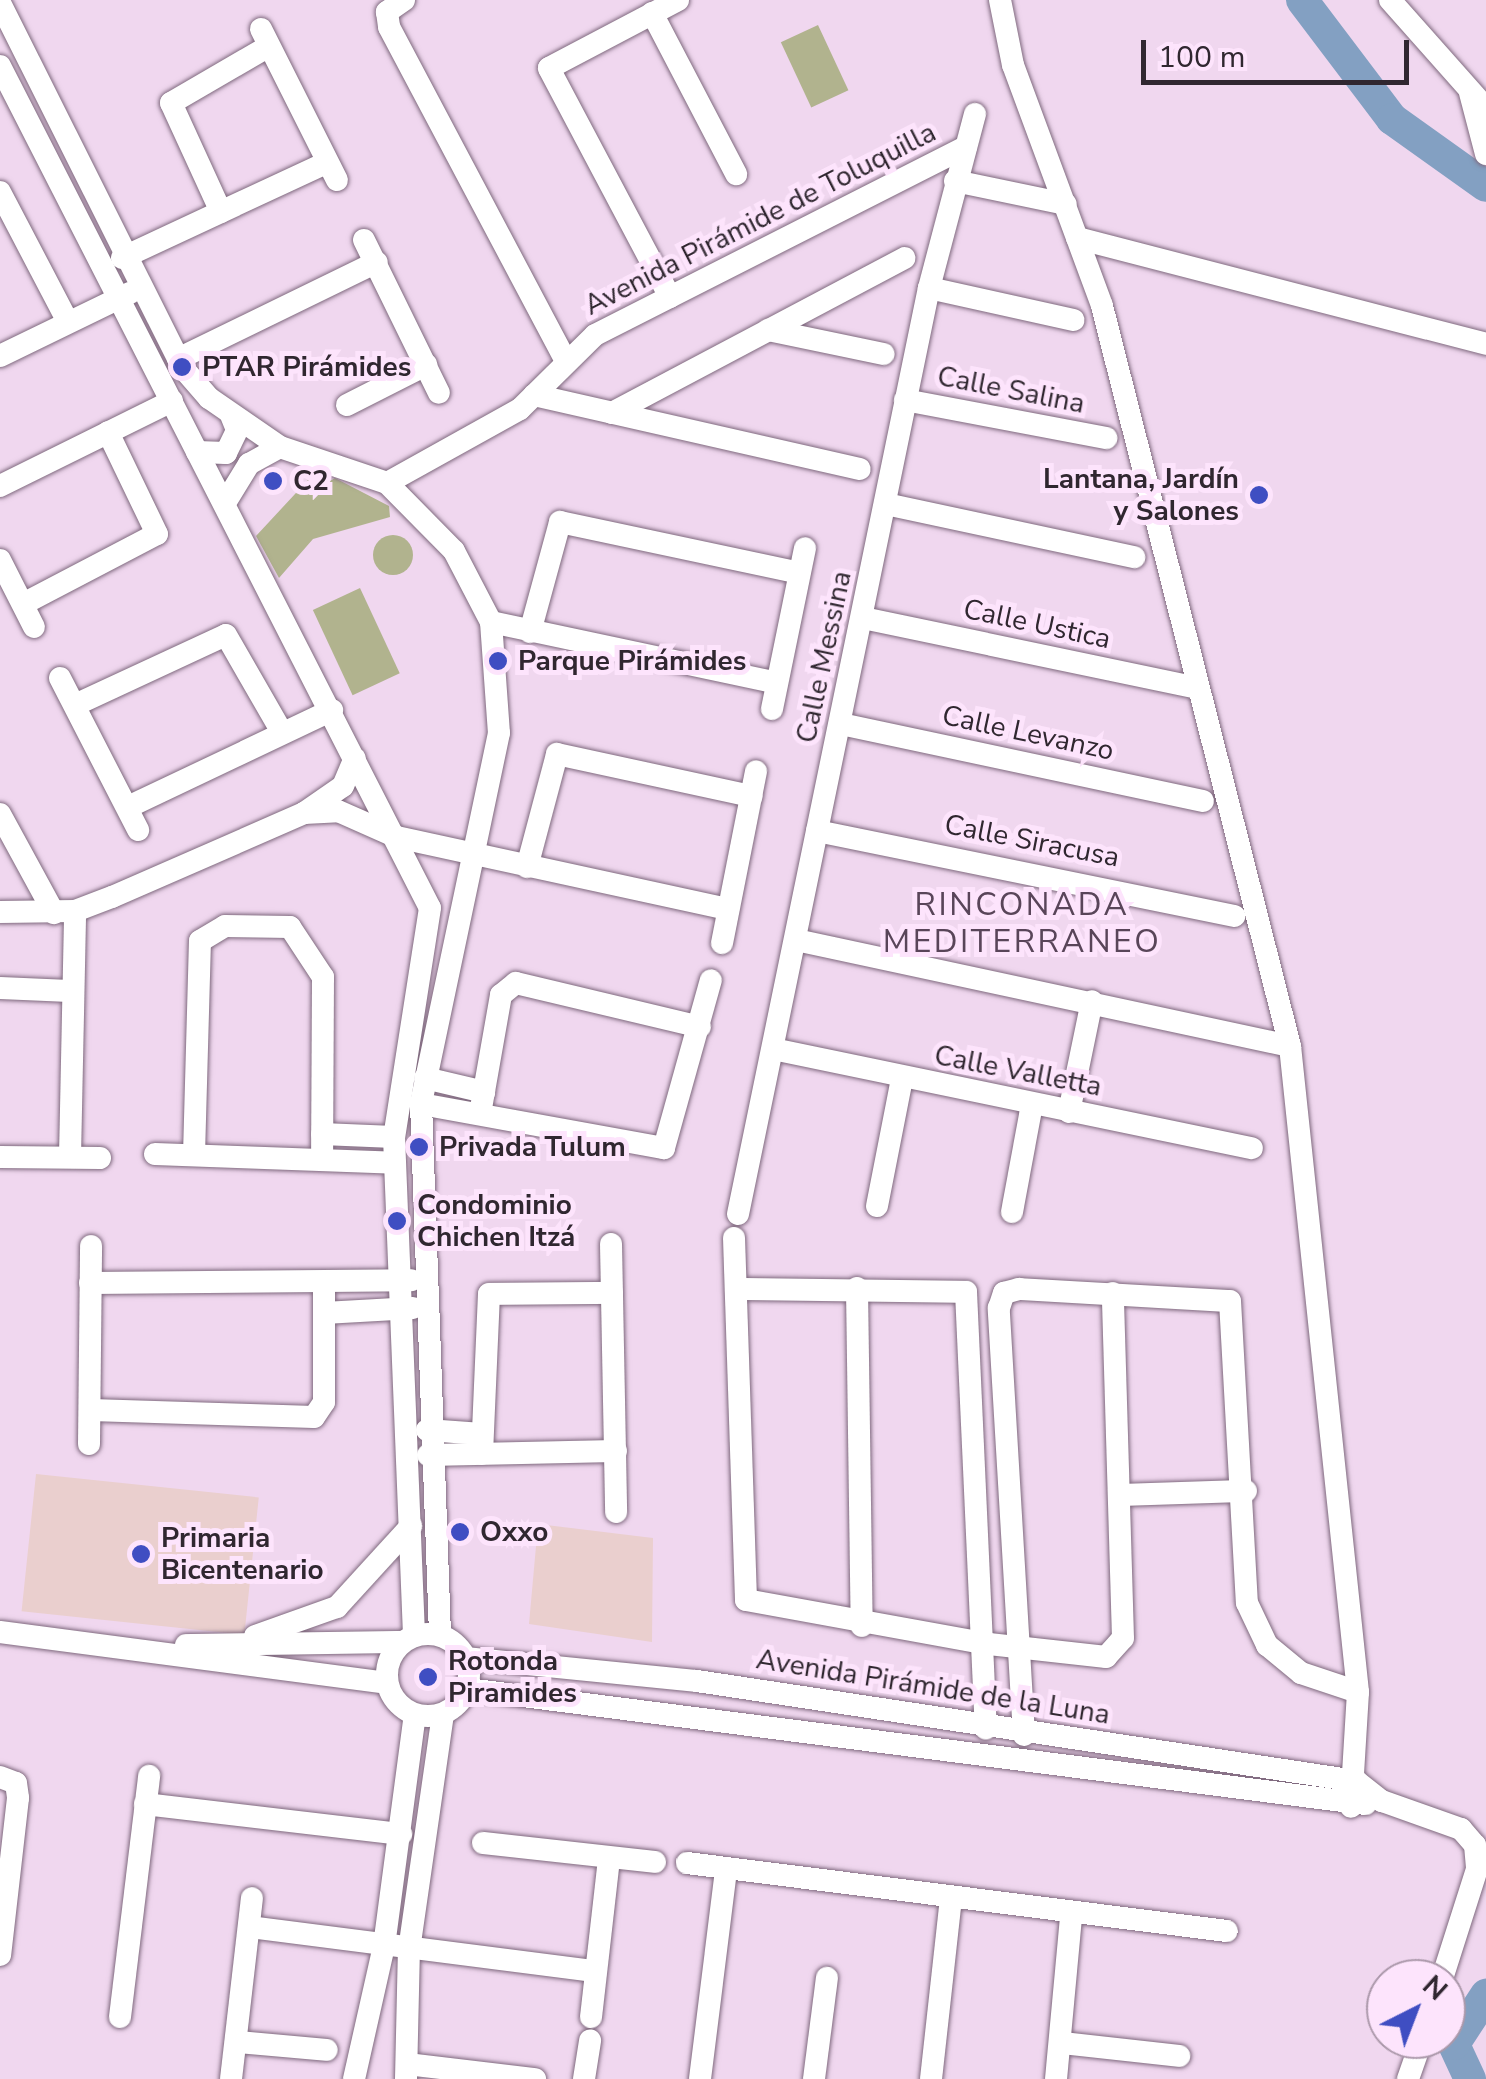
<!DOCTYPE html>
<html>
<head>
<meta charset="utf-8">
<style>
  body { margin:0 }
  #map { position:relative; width:1486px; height:2079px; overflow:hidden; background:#f0d7ef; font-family:"Nunito Sans",sans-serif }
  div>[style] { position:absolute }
  .education>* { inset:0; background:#eacfce; transform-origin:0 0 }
  .green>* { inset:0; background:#b1b38e; transform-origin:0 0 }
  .round { border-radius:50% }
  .river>* { height:32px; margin:-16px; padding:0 16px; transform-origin:16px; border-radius:16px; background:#83a0c2 }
  .roads { filter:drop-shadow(0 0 2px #7f697e) drop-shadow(0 0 2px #7f697e) }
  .minor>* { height:22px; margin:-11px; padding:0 11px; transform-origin:11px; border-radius:11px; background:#fff }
  .minor>.ring { margin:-11px; padding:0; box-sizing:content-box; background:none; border:22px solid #fff; border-radius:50% }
  .dots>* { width:28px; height:28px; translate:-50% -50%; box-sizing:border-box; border:5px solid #fde4fc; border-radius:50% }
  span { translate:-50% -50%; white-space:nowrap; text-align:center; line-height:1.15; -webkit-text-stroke:10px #fde4fc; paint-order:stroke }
  .street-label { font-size:28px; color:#302730 }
  .poi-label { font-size:28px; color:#302730; font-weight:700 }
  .left { translate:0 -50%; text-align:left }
  .right { translate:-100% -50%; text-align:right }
  .quarter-label { font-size:32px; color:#594559; letter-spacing:2.5px }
  .north { position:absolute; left:1366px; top:1959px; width:100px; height:100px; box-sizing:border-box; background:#fde4fc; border:2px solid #ab98aa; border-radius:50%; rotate:42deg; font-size:28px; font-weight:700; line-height:40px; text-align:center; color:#302730 }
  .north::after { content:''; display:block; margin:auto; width:35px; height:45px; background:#3f4ec2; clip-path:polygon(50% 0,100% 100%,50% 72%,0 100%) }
  .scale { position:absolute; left:1141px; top:40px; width:268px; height:45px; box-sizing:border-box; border:5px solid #302730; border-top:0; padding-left:12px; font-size:30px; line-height:35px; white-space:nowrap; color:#302730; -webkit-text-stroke:8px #fde4fc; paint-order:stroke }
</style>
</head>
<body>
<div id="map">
  <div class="education">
    <div style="left:36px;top:1474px;width:224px;height:138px;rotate:6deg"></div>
    <div style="clip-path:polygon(538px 1524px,653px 1538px,652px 1642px,529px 1624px)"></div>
  </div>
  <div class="green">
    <div style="left:818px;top:25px;width:72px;height:41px;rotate:65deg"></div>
    <div style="clip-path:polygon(335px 478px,389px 506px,390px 517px,313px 539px,279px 578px,256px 536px,308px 480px,318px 488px)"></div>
    <div class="round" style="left:373px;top:535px;width:40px;height:40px"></div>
    <div style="left:360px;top:588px;width:94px;height:52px;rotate:65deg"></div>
  </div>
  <div class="river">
    <div style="left:1302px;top:0;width:149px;rotate:52.9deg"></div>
    <div style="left:1392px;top:119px;width:115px;rotate:35.5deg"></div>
    <div style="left:1470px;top:2079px;width:38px;rotate:-115deg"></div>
    <div style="left:1454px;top:2044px;width:59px;rotate:-56.9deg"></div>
  </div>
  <div class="roads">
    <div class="minor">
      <div style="left:404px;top:0;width:21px;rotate:145deg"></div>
      <div style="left:387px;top:12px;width:15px;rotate:82deg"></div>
      <div style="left:389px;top:27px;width:379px;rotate:62.1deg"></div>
      <div style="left:1000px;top:0;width:66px;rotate:78.7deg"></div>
      <div style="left:1013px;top:65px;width:257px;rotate:69.7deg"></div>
      <div style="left:1102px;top:306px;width:764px;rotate:75.75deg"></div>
      <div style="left:1290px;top:1046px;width:650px;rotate:83.99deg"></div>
      <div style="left:1358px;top:1692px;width:115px;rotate:93.5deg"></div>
      <div style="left:1390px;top:0;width:144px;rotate:48.4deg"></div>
      <div style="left:0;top:3px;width:407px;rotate:63.4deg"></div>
      <div style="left:182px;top:367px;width:41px;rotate:48.9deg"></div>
      <div style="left:209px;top:398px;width:86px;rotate:34.6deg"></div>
      <div style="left:280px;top:447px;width:113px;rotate:18.6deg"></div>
      <div style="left:387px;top:483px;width:95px;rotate:45.4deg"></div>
      <div style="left:454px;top:551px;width:80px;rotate:62.5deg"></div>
      <div style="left:491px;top:622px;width:111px;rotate:85.9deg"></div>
      <div style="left:499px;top:733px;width:379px;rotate:101.9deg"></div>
      <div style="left:421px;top:1104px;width:531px;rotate:87.95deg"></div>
      <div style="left:652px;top:13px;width:182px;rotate:62.4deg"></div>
      <div style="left:261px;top:29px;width:169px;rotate:63.3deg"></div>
      <div style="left:0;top:66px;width:945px;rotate:62.95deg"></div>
      <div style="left:430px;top:908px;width:232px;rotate:98.9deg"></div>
      <div style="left:394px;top:1137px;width:499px;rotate:87.7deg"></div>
      <div style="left:1470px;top:93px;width:63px;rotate:75.3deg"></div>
      <div style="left:955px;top:181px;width:113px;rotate:11.7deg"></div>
      <div style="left:0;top:192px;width:147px;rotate:62.4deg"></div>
      <div style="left:221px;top:212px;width:120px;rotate:-114.6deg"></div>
      <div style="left:171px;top:103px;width:113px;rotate:-30.2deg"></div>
      <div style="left:1077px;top:238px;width:423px;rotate:14.5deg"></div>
      <div style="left:364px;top:240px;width:170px;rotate:63.9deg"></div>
      <div style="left:122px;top:258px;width:225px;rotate:-25deg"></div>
      <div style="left:929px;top:288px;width:148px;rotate:12.5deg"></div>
      <div style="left:670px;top:297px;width:259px;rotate:-117.9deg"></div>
      <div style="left:549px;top:68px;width:146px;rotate:-27.8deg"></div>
      <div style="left:768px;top:330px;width:118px;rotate:11.7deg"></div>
      <div style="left:0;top:356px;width:144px;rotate:-25.9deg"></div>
      <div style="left:178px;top:359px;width:221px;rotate:-26deg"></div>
      <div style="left:534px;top:395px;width:334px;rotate:12.8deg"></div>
      <div style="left:905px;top:400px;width:205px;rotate:10.7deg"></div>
      <div style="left:347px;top:405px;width:89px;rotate:-26.9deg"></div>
      <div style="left:612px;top:413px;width:331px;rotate:-27.9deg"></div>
      <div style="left:197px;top:452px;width:29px;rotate:2deg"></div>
      <div style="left:226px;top:453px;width:25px;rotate:-64deg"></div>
      <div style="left:237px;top:430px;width:16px;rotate:-112deg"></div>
      <div style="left:387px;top:483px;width:152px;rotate:-29.1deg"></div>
      <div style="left:520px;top:409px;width:105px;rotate:-44.6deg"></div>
      <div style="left:595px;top:335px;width:416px;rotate:-26.9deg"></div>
      <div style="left:0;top:486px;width:192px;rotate:-26.3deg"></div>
      <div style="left:225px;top:503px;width:46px;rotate:-58.4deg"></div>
      <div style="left:249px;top:464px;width:35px;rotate:-29deg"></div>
      <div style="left:886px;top:504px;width:254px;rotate:12.1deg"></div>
      <div style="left:0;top:560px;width:75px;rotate:63.1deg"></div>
      <div style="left:23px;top:604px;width:151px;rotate:-27.6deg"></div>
      <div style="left:157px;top:534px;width:113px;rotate:-115.7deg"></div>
      <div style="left:863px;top:618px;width:342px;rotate:11.8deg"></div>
      <div style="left:491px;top:622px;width:292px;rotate:12deg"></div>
      <div style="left:530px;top:632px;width:114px;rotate:-74.7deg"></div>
      <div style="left:560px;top:522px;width:244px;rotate:12deg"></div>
      <div style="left:60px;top:678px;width:171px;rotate:62.8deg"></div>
      <div style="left:75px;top:705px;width:166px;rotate:-24.9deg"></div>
      <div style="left:226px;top:635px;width:108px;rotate:60.1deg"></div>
      <div style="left:772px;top:709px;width:164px;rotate:-78.4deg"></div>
      <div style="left:841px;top:724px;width:370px;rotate:12deg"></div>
      <div style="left:128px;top:807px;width:226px;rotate:-25.4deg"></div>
      <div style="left:304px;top:813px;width:34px;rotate:-3deg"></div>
      <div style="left:338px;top:811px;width:64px;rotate:23.8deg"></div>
      <div style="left:397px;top:837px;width:339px;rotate:12.3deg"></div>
      <div style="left:0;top:814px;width:113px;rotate:61.4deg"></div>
      <div style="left:817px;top:831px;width:426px;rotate:11.5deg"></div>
      <div style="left:527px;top:867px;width:117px;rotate:-75.1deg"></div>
      <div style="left:557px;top:754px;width:199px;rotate:12.2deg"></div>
      <div style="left:0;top:912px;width:75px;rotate:-0.8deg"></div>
      <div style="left:75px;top:911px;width:40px;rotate:-21deg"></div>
      <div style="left:112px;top:897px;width:210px;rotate:-23.6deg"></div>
      <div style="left:304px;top:813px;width:47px;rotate:-34.7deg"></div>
      <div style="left:343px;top:786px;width:30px;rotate:-67deg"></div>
      <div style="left:796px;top:940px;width:505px;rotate:12.11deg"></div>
      <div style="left:722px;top:943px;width:175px;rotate:-78.8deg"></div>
      <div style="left:0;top:988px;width:70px;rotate:2.5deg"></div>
      <div style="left:773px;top:1049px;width:489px;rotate:11.7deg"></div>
      <div style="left:425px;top:1078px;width:61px;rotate:13.3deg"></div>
      <div style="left:421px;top:1104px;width:247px;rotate:10.3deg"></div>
      <div style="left:664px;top:1148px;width:174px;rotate:-74.4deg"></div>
      <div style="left:1069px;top:1112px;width:113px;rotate:-78.3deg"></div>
      <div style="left:480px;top:1114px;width:121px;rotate:-80deg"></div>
      <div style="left:501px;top:995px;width:19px;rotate:-39deg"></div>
      <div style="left:516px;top:983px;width:189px;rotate:13.4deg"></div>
      <div style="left:322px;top:1134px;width:72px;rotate:2.4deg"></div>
      <div style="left:155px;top:1154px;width:240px;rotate:2.1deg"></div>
      <div style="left:194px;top:1155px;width:214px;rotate:-88.4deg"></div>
      <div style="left:200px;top:941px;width:29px;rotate:-31deg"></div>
      <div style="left:225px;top:926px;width:65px;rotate:0.9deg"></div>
      <div style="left:290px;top:927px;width:60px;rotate:56.6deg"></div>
      <div style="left:323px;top:977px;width:183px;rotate:90.3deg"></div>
      <div style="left:0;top:1157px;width:100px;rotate:0.6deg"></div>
      <div style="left:70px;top:1157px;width:246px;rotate:-88.8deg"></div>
      <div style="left:877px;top:1206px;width:129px;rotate:-78.9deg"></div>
      <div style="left:1012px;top:1212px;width:110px;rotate:-79.5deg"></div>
      <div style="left:738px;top:1214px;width:945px;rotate:-78.35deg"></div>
      <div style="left:929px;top:288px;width:180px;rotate:-75.2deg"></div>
      <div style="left:734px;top:1238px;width:362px;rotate:88.1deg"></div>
      <div style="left:746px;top:1600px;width:247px;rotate:10.3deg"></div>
      <div style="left:989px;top:1644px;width:118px;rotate:6.3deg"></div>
      <div style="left:1106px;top:1657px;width:25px;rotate:-48deg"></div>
      <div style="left:1123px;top:1638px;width:345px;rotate:-91.7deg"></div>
      <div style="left:611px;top:1244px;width:268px;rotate:88.9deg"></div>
      <div style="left:90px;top:1283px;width:321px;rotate:-0.5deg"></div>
      <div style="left:857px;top:1288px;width:338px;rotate:89.2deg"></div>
      <div style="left:736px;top:1289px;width:230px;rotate:0.7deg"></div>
      <div style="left:966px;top:1292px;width:437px;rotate:87.4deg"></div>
      <div style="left:324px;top:1313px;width:89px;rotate:-3.2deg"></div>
      <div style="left:91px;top:1410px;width:223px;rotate:1.8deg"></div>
      <div style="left:314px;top:1417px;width:18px;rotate:-56deg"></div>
      <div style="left:324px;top:1402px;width:114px;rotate:-90deg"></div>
      <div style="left:427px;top:1430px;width:55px;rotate:4.2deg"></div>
      <div style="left:89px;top:1444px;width:198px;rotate:-89.4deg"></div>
      <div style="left:482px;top:1454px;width:160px;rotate:-87.5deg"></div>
      <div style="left:489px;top:1294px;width:123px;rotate:-0.5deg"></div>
      <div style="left:428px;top:1455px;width:188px;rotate:-1.2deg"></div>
      <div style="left:1124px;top:1495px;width:122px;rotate:-1.9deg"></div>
      <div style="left:0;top:1632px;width:390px;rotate:7.5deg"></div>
      <div class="ring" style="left:387px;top:1634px;width:60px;height:60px"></div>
      <div style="left:255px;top:1636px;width:87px;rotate:-19.5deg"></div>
      <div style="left:337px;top:1607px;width:110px;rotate:-47.6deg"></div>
      <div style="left:186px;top:1645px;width:216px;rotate:-0.8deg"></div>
      <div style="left:466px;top:1658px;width:232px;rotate:5.7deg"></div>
      <div style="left:697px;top:1681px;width:667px;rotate:8.63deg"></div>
      <div style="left:1356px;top:1781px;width:33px;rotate:38deg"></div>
      <div style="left:1382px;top:1801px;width:84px;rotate:19.5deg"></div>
      <div style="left:1461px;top:1829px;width:21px;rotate:49deg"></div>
      <div style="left:1475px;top:1845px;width:24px;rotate:85deg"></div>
      <div style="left:1477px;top:1869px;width:115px;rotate:107.7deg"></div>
      <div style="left:468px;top:1689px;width:905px;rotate:7.3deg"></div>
      <div style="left:1024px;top:1735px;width:428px;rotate:-93.4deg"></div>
      <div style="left:999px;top:1308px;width:16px;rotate:-72deg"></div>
      <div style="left:1004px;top:1293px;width:16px;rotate:-15deg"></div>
      <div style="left:1019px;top:1289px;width:211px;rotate:3.3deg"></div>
      <div style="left:1230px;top:1301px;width:302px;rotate:86.8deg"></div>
      <div style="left:1247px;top:1603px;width:47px;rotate:64.5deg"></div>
      <div style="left:1267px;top:1645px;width:44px;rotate:39.5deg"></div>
      <div style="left:1301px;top:1673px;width:60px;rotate:18.4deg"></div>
      <div style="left:0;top:1777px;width:17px;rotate:21deg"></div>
      <div style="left:16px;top:1783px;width:15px;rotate:82deg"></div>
      <div style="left:18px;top:1798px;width:158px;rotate:96.5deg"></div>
      <div style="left:145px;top:1804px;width:258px;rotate:6.7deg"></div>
      <div style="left:483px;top:1843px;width:173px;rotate:6.3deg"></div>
      <div style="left:687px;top:1863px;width:544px;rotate:7.18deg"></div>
      <div style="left:250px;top:1927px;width:348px;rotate:7.3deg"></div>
      <div style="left:120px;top:2017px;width:243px;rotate:-83.1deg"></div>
      <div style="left:591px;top:2017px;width:160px;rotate:-83.5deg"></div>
      <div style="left:238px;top:2042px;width:89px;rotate:5.1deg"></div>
      <div style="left:1062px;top:2043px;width:118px;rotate:6.3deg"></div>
      <div style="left:407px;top:2064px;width:129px;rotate:6.7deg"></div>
      <div style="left:231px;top:2079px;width:182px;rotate:-83.4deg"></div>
      <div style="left:354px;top:2079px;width:136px;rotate:-77.3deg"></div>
      <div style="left:384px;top:1946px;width:233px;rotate:-82.4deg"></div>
      <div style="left:406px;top:2079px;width:129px;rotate:-88.7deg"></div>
      <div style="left:409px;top:1950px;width:238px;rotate:-81.8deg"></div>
      <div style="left:584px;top:2079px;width:39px;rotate:-81deg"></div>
      <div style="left:700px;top:2079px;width:210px;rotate:-82.9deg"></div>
      <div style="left:814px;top:2079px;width:102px;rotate:-82.7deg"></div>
      <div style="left:931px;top:2079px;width:183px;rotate:-83.7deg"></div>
      <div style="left:1056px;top:2079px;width:163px;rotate:-84.7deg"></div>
      <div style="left:1408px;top:2079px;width:42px;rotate:-70.7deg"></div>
    </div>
  </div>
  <div class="dots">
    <div style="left:182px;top:367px;background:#3f4ec2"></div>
    <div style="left:273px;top:481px;background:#3f4ec2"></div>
    <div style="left:1259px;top:495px;background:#3f4ec2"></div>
    <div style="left:498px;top:661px;background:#3f4ec2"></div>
    <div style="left:419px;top:1147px;background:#3f4ec2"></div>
    <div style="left:397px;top:1221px;background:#3f4ec2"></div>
    <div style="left:460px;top:1532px;background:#3f4ec2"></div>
    <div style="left:141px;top:1554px;background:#3f4ec2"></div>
    <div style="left:428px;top:1677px;background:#3f4ec2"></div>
  </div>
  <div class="street-label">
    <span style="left:760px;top:219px;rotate:-27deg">Avenida Pirámide de Toluquilla</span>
    <span style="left:1011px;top:390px;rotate:11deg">Calle Salina</span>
    <span style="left:1037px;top:624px;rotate:12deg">Calle Ustica</span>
    <span style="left:824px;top:657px;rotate:-78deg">Calle Messina</span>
    <span style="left:1028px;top:733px;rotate:12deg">Calle Levanzo</span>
    <span style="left:1032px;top:841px;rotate:11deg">Calle Siracusa</span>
    <span style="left:1018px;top:1071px;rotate:11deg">Calle Valletta</span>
    <span style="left:933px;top:1687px;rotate:9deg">Avenida Pirámide de la Luna</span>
  </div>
  <div class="poi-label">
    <span class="left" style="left:202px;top:367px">PTAR Pirámides</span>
    <span class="right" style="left:1239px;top:495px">Lantana, Jardín<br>y Salones</span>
    <span class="left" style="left:293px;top:481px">C2</span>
    <span class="left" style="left:518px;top:661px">Parque Pirámides</span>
    <span class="left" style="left:439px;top:1147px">Privada Tulum</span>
    <span class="left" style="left:417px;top:1221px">Condominio<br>Chichen Itzá</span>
    <span class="left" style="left:480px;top:1532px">Oxxo</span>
    <span class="left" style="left:161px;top:1554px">Primaria<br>Bicentenario</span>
    <span class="left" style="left:448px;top:1677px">Rotonda<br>Piramides</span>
  </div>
  <div class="quarter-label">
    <span style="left:1022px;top:924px">RINCONADA<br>MEDITERRANEO</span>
  </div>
  <div class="north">N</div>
  <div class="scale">100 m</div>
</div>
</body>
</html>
